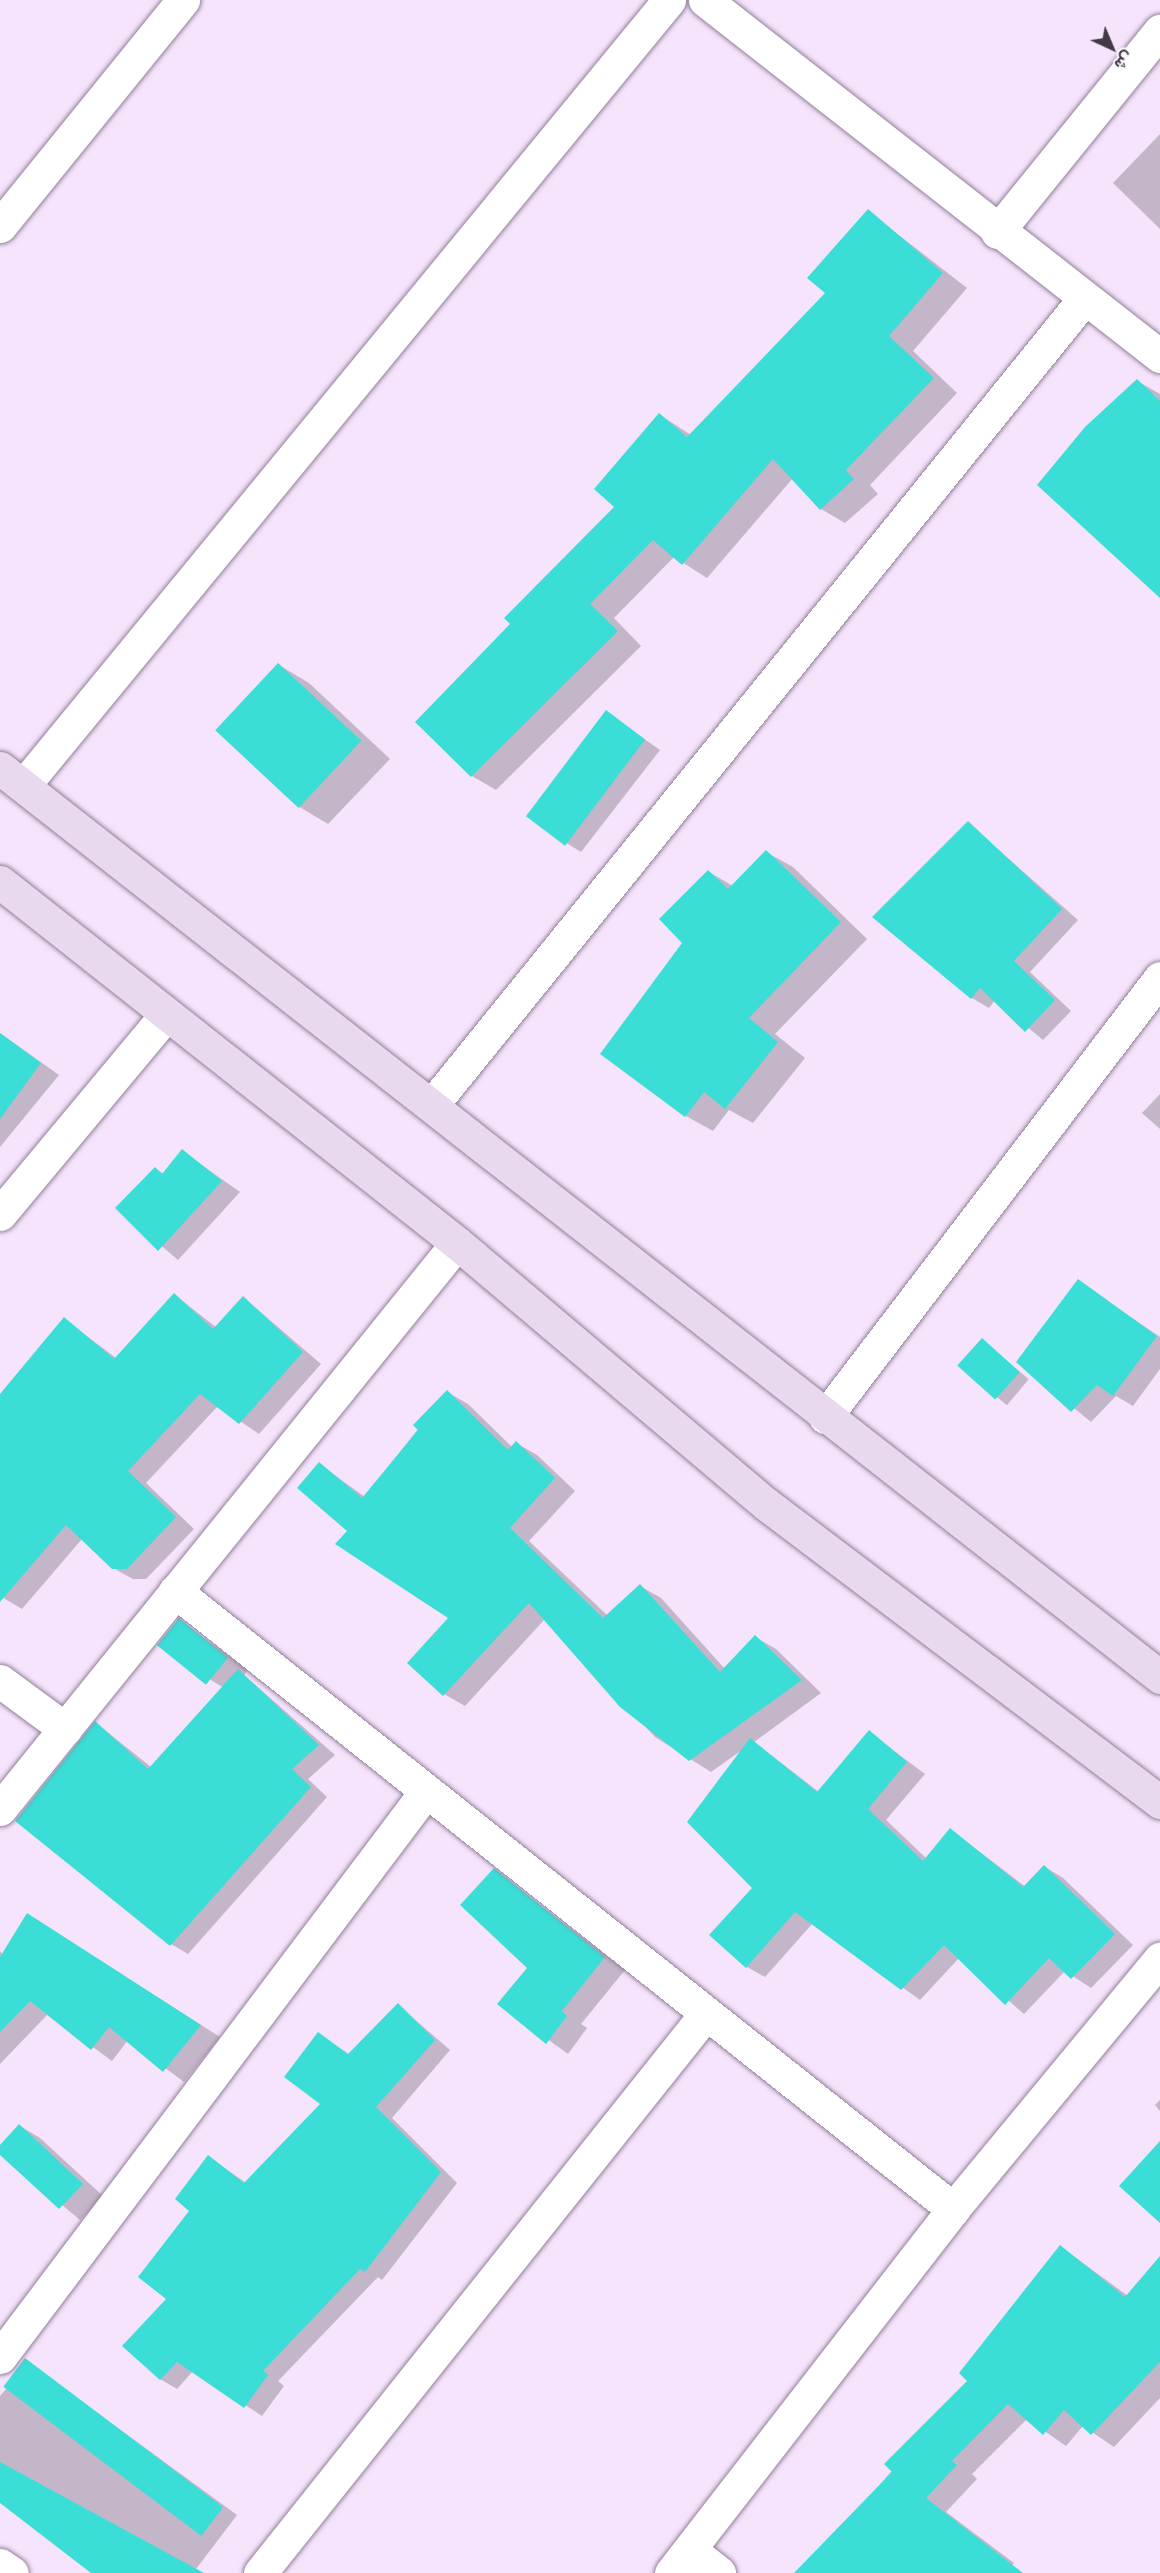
<!DOCTYPE html>
<html>
<head>
<meta charset="utf-8">
<style>
  body { margin:0 }
  #map { position:relative; width:1160px; height:2573px; overflow:hidden; background:#f5e4fc; font-family:"Source Serif 4",Vazirmatn,serif }
  div>[style] { position:absolute }
  .shadow>* { inset:0; background:#0003; transform-origin:0 0 }
  .building>* { inset:0; background:#3aded6; transform-origin:0 0 }
  .roads { filter:drop-shadow(0 0 2px #927f99) drop-shadow(0 0 2px #927f99) }
  .minor>* { height:33px; margin:-16.5px; padding:0 16.5px; transform-origin:16.5px; border-radius:16.5px; background:#fff }
  .secondary>* { height:33px; margin:-16.5px; padding:0 16.5px; transform-origin:16.5px; border-radius:16.5px; background:#e9d9ef }
  span { translate:-50% -50%; white-space:nowrap; text-align:center; line-height:1.15; -webkit-text-stroke:6px #fbf7fc; paint-order:stroke }
  .north { position:absolute; left:1082px; top:18px; width:60px; height:60px; -webkit-text-stroke:4px #fbf7fc; paint-order:stroke; rotate:136deg; font-size:16px; font-weight:700; line-height:24px; text-align:center; color:#423a45 }
  .north::after { content:''; display:block; margin:auto; width:21px; height:27px; background:#423a45; clip-path:polygon(50% 0,100% 100%,50% 72%,0 100%) }
</style>
</head>
<body>
<div id="map">
  <div class="shadow">
    <div style="clip-path:polygon(1160px 134px,1160px 229px,1113px 183px)"></div>
    <div style="clip-path:polygon(868px 211px,967px 288px,913px 351px,957px 393px,870px 485px,878px 494px,845px 523px,821px 509px,793px 478px,707px 578px,674px 557px,614px 618px,641px 646px,496px 790px,472px 776px,513px 624px,616px 507px,660px 415px,691px 435px,827px 293px)"></div>
    <div style="clip-path:polygon(1137px 381px,1160px 394px,1160px 592px)"></div>
    <div style="clip-path:polygon(279px 665px,309px 683px,390px 759px,328px 824px,298px 806px,217px 730px)"></div>
    <div style="clip-path:polygon(606px 712px,660px 750px,581px 852px,565px 842px)"></div>
    <div style="clip-path:polygon(968px 823px,1078px 920px,1030px 972px,1071px 1011px,1043px 1040px,995px 1000px,989px 1008px,972px 998px)"></div>
    <div style="clip-path:polygon(766px 852px,793px 867px,867px 939px,775px 1034px,805px 1058px,753px 1123px,729px 1110px,713px 1131px,686px 1116px,684px 942px,709px 872px,733px 886px)"></div>
    <div style="clip-path:polygon(0 1033px,59px 1075px,0 1147px)"></div>
    <div style="clip-path:polygon(1160px 1094px,1160px 1129px,1142px 1113px)"></div>
    <div style="clip-path:polygon(182px 1151px,240px 1192px,178px 1260px,117px 1208px,156px 1169px,164px 1174px)"></div>
    <div style="clip-path:polygon(1078px 1281px,1160px 1337px,1160px 1369px,1133px 1406px,1116px 1396px,1091px 1422px,1018px 1362px)"></div>
    <div style="clip-path:polygon(175px 1295px,217px 1328px,244px 1298px,321px 1364px,259px 1434px,218px 1406px,146px 1483px,194px 1529px,146px 1579px,133px 1579px,113px 1568px,82px 1539px,22px 1609px,0 1596px,0 1397px,64px 1319px,116px 1358px)"></div>
    <div style="left:982px;top:1340px;width:61px;height:34px;rotate:40deg"></div>
    <div style="clip-path:polygon(447px 1392px,468px 1404px,512px 1447px,516px 1443px,537px 1455px,575px 1491px,529px 1541px,608px 1616px,640px 1586px,661px 1598px,725px 1669px,755px 1637px,776px 1649px,821px 1693px,754px 1742px,819px 1792px,869px 1732px,925px 1774px,886px 1820px,927px 1859px,951px 1830px,1026px 1887px,1045px 1867px,1063px 1878px,1133px 1945px,1091px 1988px,1065px 1971px,1024px 2014px,959px 1958px,920px 2000px,813px 1923px,765px 1977px,747px 1967px,754px 1888px,742px 1750px,711px 1772px,655px 1737px,545px 1619px,465px 1706px,444px 1694px,450px 1618px,349px 1531px,319px 1464px,365px 1497px)"></div>
    <div style="clip-path:polygon(179px 1620px,248px 1670px,244px 1675px,335px 1755px,308px 1779px,327px 1797px,188px 1954px,171px 1944px,96px 1723px,151px 1767px,224px 1688px,211px 1680px)"></div>
    <div style="clip-path:polygon(494px 1870px,625px 1970px,581px 2024px,587px 2028px,568px 2054px,499px 2004px,529px 1968px)"></div>
    <div style="clip-path:polygon(47px 1927px,220px 2037px,184px 2082px,128px 2040px,112px 2061px,48px 2014px,0 2064px,0 1951px,3px 1955px)"></div>
    <div style="clip-path:polygon(398px 2005px,450px 2050px,392px 2118px,457px 2183px,382px 2280px,378px 2277px,278px 2381px,284px 2386px,262px 2416px,193px 2371px,177px 2389px,160px 2379px,168px 2299px,209px 2157px,246px 2183px,322px 2104px,318px 2034px,350px 2055px)"></div>
    <div style="clip-path:polygon(1160px 2100px,1160px 2111px,1155px 2105px)"></div>
    <div style="clip-path:polygon(20px 2126px,40px 2138px,103px 2196px,80px 2220px,0 2153px)"></div>
    <div style="clip-path:polygon(1061px 2247px,1128px 2296px,1160px 2259px,1160px 2398px,1114px 2447px,1083px 2426px,1066px 2446px,1027px 2419px,972px 2474px,977px 2479px,946px 2512px,1014px 2563px,1007px 2573px,804px 2573px,969px 2381px)"></div>
    <div style="clip-path:polygon(29px 2363px,237px 2515px,193px 2573px,96px 2573px,0 2502px,0 2396px)"></div>
  </div>
  <div class="building">
    <div style="clip-path:polygon(868px 209px,943px 273px,889px 336px,934px 378px,846px 470px,854px 479px,820px 510px,773px 459px,682px 565px,653px 540px,590px 604px,618px 631px,471px 777px,415px 722px,510px 624px,504px 618px,614px 507px,594px 489px,659px 413px,687px 437px,825px 293px,807px 278px)"></div>
    <div style="clip-path:polygon(1137px 379px,1160px 401px,1160px 598px,1037px 485px,1085px 427px)"></div>
    <div style="left:278px;top:663px;width:114px;height:92px;rotate:43deg"></div>
    <div style="left:606px;top:710px;width:49px;height:133px;rotate:37deg"></div>
    <div style="clip-path:polygon(968px 821px,1062px 909px,1014px 961px,1055px 1000px,1025px 1032px,980px 988px,971px 999px,872px 917px)"></div>
    <div style="clip-path:polygon(766px 850px,841px 922px,749px 1018px,778px 1042px,725px 1109px,704px 1092px,685px 1117px,600px 1054px,682px 943px,659px 919px,708px 870px,728px 889px)"></div>
    <div style="clip-path:polygon(0 1033px,41px 1063px,0 1119px)"></div>
    <div style="clip-path:polygon(182px 1149px,222px 1181px,158px 1251px,115px 1208px,155px 1167px,162px 1174px)"></div>
    <div style="clip-path:polygon(1078px 1279px,1157px 1336px,1113px 1396px,1097px 1385px,1071px 1412px,1016px 1362px)"></div>
    <div style="clip-path:polygon(174px 1293px,213px 1329px,243px 1296px,303px 1352px,239px 1424px,200px 1394px,128px 1471px,176px 1517px,127px 1569px,112px 1569px,66px 1525px,0 1602px,0 1394px,64px 1317px,114px 1359px)"></div>
    <div style="left:982px;top:1338px;width:51px;height:37px;rotate:42deg"></div>
    <div style="clip-path:polygon(447px 1390px,508px 1450px,516px 1441px,555px 1478px,510px 1528px,603px 1618px,640px 1584px,720px 1672px,755px 1635px,802px 1680px,689px 1761px,620px 1707px,529px 1603px,443px 1696px,407px 1663px,448px 1618px,335px 1544px,347px 1531px,297px 1488px,319px 1462px,362px 1498px,418px 1430px,413px 1425px)"></div>
    <div style="left:179px;top:1618px;width:63px;height:35px;rotate:39deg"></div>
    <div style="clip-path:polygon(238px 1669px,319px 1745px,292px 1769px,311px 1787px,170px 1946px,15px 1821px,95px 1721px,148px 1769px)"></div>
    <div style="clip-path:polygon(869px 1730px,907px 1762px,868px 1809px,923px 1861px,950px 1828px,1023px 1887px,1044px 1865px,1115px 1934px,1071px 1979px,1049px 1958px,1005px 2005px,944px 1945px,901px 1990px,795px 1912px,746px 1968px,709px 1935px,752px 1888px,687px 1822px,750px 1738px,817px 1792px)"></div>
    <div style="clip-path:polygon(494px 1868px,605px 1957px,562px 2011px,567px 2016px,546px 2044px,497px 2004px,527px 1968px,460px 1905px)"></div>
    <div style="clip-path:polygon(27px 1913px,201px 2025px,163px 2072px,109px 2027px,91px 2050px,30px 2001px,0 2032px,0 1957px)"></div>
    <div style="clip-path:polygon(398px 2003px,435px 2040px,376px 2107px,441px 2172px,365px 2272px,360px 2269px,263px 2371px,268px 2375px,244px 2408px,177px 2362px,160px 2380px,122px 2346px,166px 2299px,138px 2277px,189px 2211px,175px 2199px,208px 2155px,244px 2183px,320px 2104px,284px 2077px,318px 2032px,348px 2054px)"></div>
    <div style="clip-path:polygon(19px 2124px,83px 2184px,59px 2209px,0 2155px,0 2145px)"></div>
    <div style="clip-path:polygon(1160px 2141px,1160px 2223px,1119px 2186px)"></div>
    <div style="clip-path:polygon(1060px 2245px,1125px 2297px,1160px 2256px,1160px 2362px,1091px 2435px,1064px 2410px,1043px 2435px,1008px 2404px,952px 2461px,957px 2465px,926px 2498px,1023px 2573px,794px 2573px,892px 2472px,884px 2464px,967px 2381px,959px 2373px)"></div>
    <div style="left:25px;top:2358px;width:248px;height:36px;rotate:37deg"></div>
    <div style="clip-path:polygon(0 2462px,204px 2573px,91px 2573px,0 2503px)"></div>
  </div>
  <div class="roads">
    <div class="minor">
      <div style="left:705px;top:0;width:578px;rotate:38.04deg"></div>
      <div style="left:0;top:226px;width:291px;rotate:-51deg"></div>
      <div style="left:997px;top:232px;width:259px;rotate:-51deg"></div>
      <div style="left:24px;top:785px;width:1016px;rotate:-50.59deg"></div>
      <div style="left:432px;top:1105px;width:1037px;rotate:-51.03deg"></div>
      <div style="left:0;top:1214px;width:258px;rotate:-50.2deg"></div>
      <div style="left:825px;top:1417px;width:552px;rotate:-52.65deg"></div>
      <div style="left:175px;top:1591px;width:994px;rotate:38.46deg"></div>
      <div style="left:0;top:1681px;width:81px;rotate:36.4deg"></div>
      <div style="left:0;top:1809px;width:727px;rotate:-51.08deg"></div>
      <div style="left:0;top:2357px;width:705px;rotate:-53.02deg"></div>
      <div style="left:690px;top:2550px;width:37px;rotate:38deg"></div>
      <div style="left:0;top:2565px;width:14px;rotate:34deg"></div>
      <div style="left:260px;top:2573px;width:712px;rotate:-51.44deg"></div>
      <div style="left:671px;top:2573px;width:460px;rotate:-52.2deg"></div>
      <div style="left:953px;top:2209px;width:325px;rotate:-50.4deg"></div>
    </div>
    <div class="secondary">
      <div style="left:0;top:768px;width:1474px;rotate:38.08deg"></div>
      <div style="left:0;top:882px;width:582px;rotate:38.31deg"></div>
      <div style="left:457px;top:1243px;width:404px;rotate:40.2deg"></div>
      <div style="left:766px;top:1504px;width:494px;rotate:37.1deg"></div>
    </div>
  </div>
  <div class="north">ش</div>
</div>
</body>
</html>
